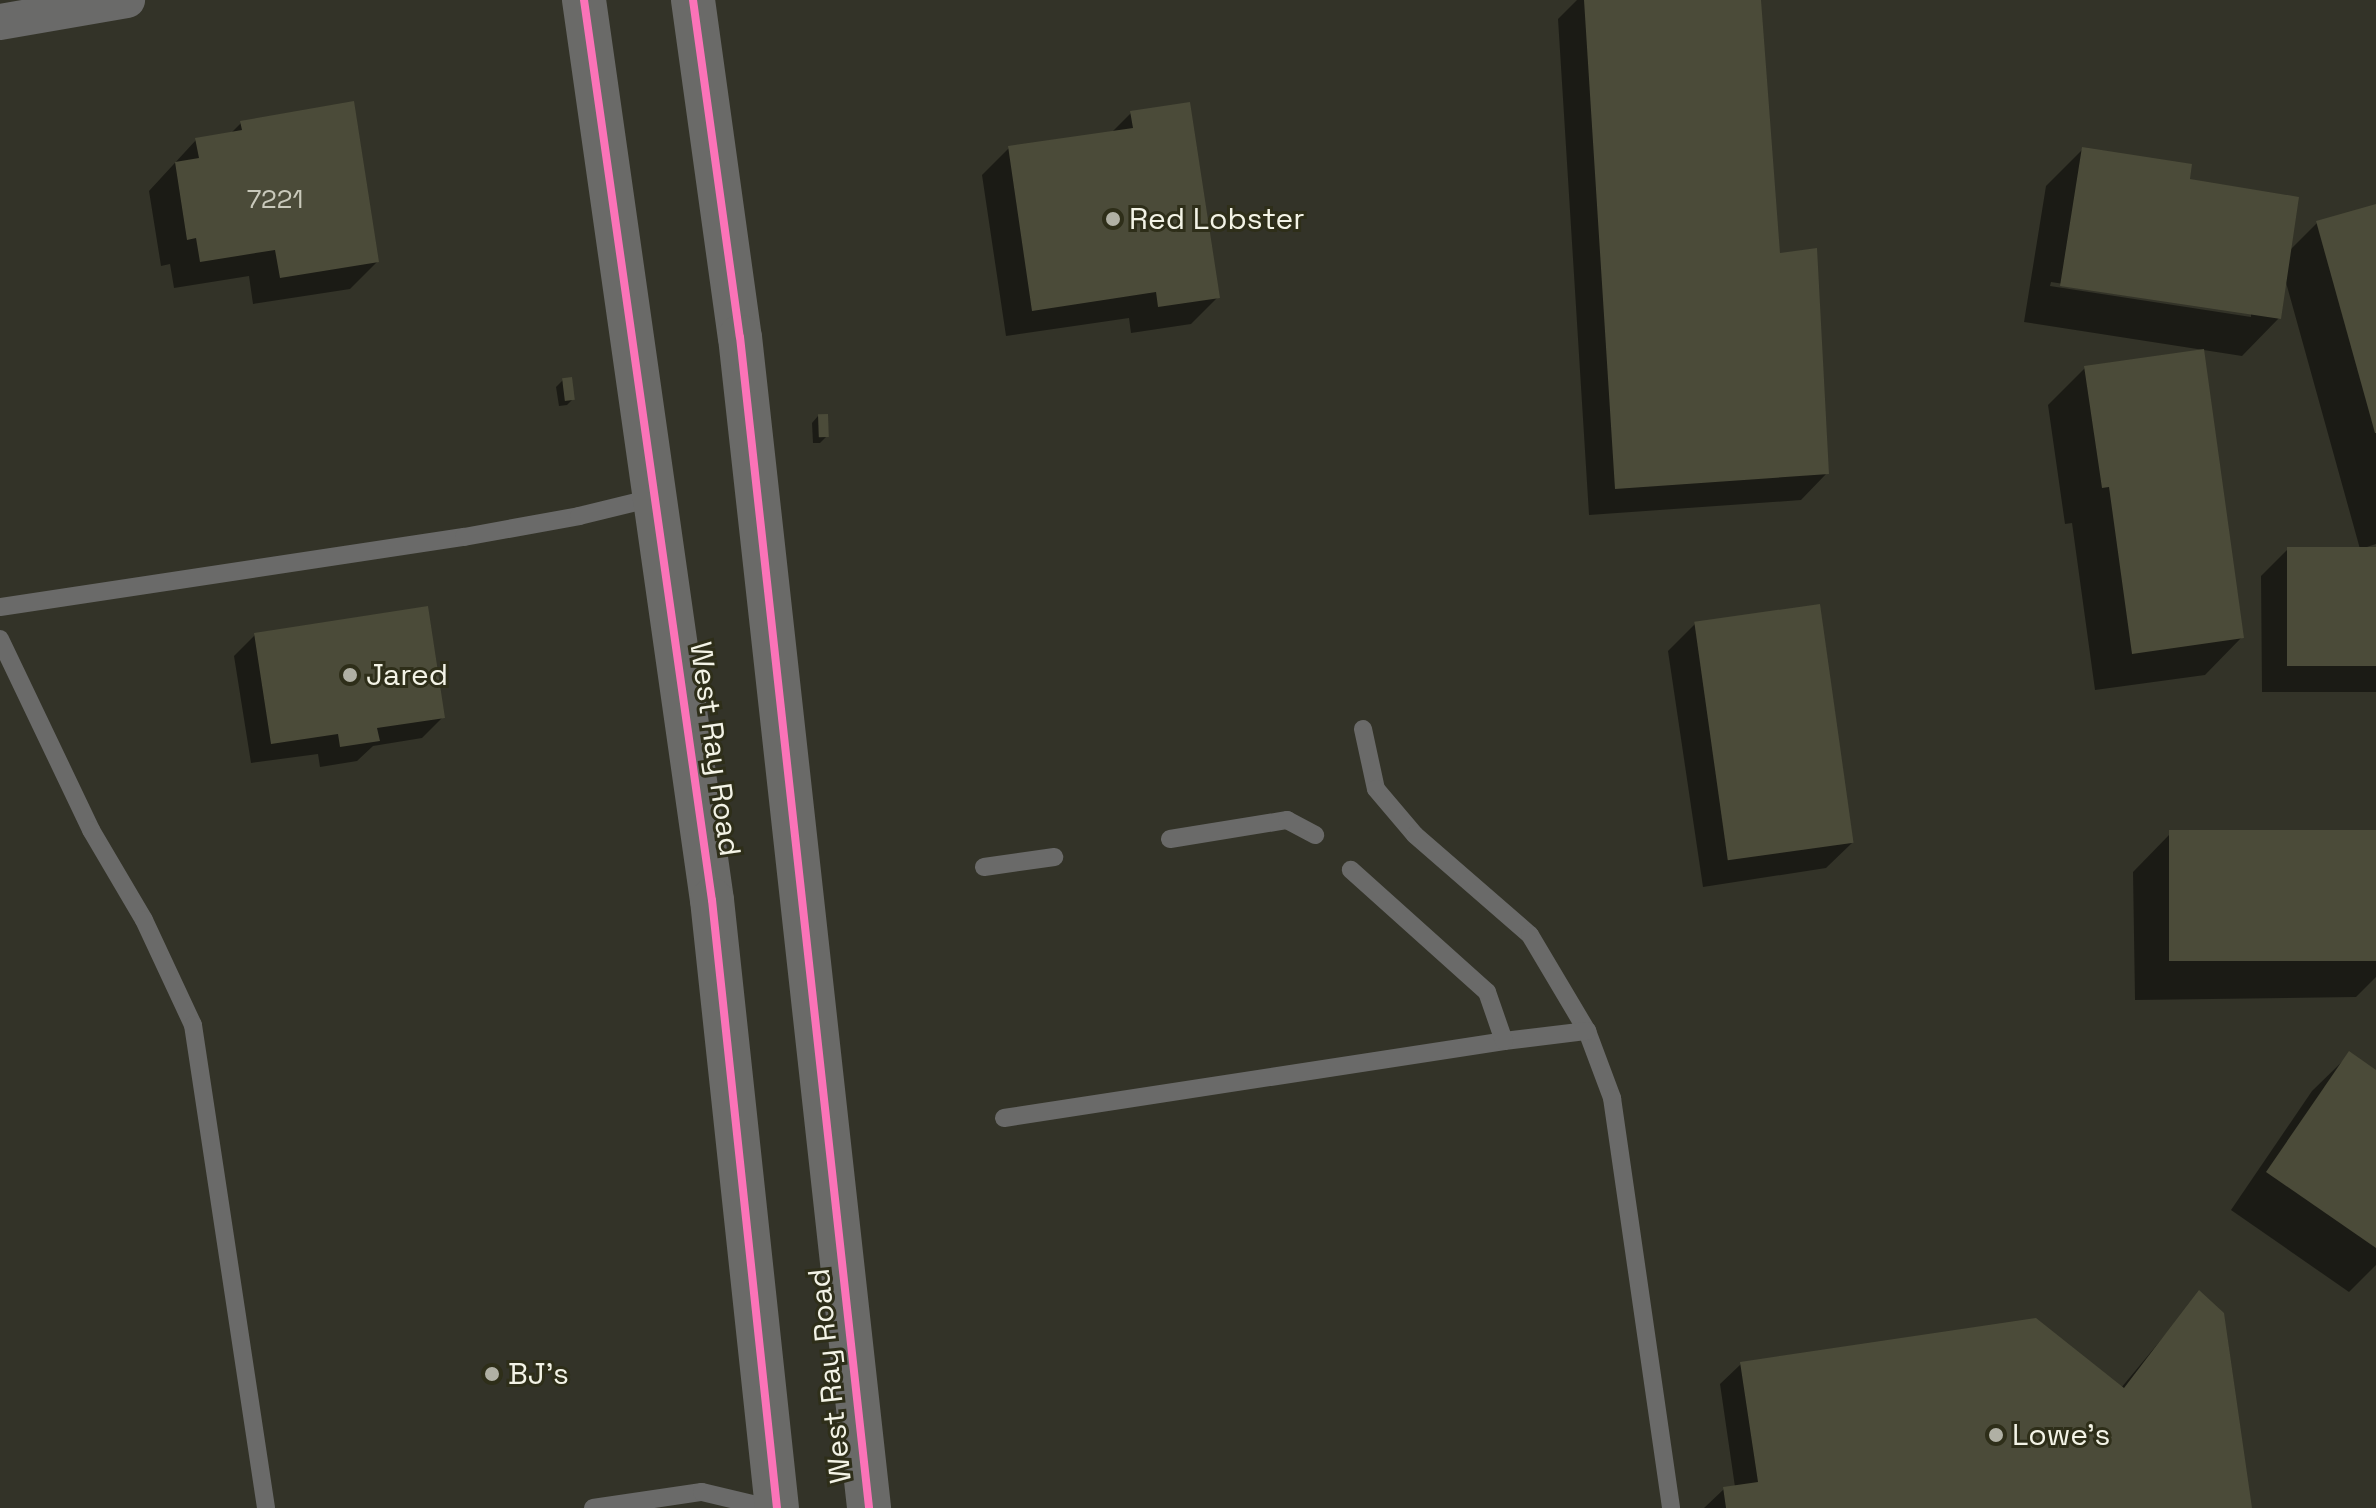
<!DOCTYPE html>
<html>
<head>
<meta charset="utf-8">
<style>
  body { margin:0 }
  #map { position:relative; width:2376px; height:1508px; overflow:hidden; background:#333328; font-family:"Space Grotesk",sans-serif }
  div>[style] { position:absolute }
  .shadow>* { inset:0; background:#0007 }
  .building>* { inset:0; background:#4b4b39; transform-origin:0 0 }
  .service>* { height:18px; margin:-9px; padding:0 9px; transform-origin:9px; border-radius:9px; background:#6a6a69 }
  .minor>* { height:36px; margin:-18px; padding:0 18px; transform-origin:18px; border-radius:18px; background:#6a6a69 }
  .primary>* { height:44px; margin:-22px; padding:0 22px; transform-origin:22px; border-radius:22px; background:#6a6a68 }
  .cycleway>* { height:8px; margin:-4px; padding:0 4px; transform-origin:4px; border-radius:4px; background:#fb73b8 }
  .dots>* { width:22px; height:22px; translate:-50% -50%; box-sizing:border-box; border:4px solid #2e2e19; border-radius:50% }
  span { translate:-50% -50%; white-space:nowrap; text-align:center; line-height:1.15; -webkit-text-stroke:6px #2e2e19; paint-order:stroke }
  .number-label { font-size:26px; color:#c9c9bb }
  .number-label span { -webkit-text-stroke-width:0 }
  .poi-label { font-size:30px; color:#f3f3e6 }
  .left { translate:0 -50%; text-align:left }
  .street-label { font-size:30px; color:#f3f3e6 }
</style>
</head>
<body>
<div id="map">
  <div class="shadow">
    <div style="clip-path:polygon(1577px 0,1759px 0,1778px 256px,1827px 473px,1801px 500px,1589px 515px,1558px 19px)"></div>
    <div style="clip-path:polygon(1131px 113px,1218px 297px,1191px 324px,1131px 333px,1129px 318px,1006px 336px,982px 175px,1009px 148px,1111px 133px)"></div>
    <div style="clip-path:polygon(241px 123px,377px 262px,350px 289px,253px 304px,249px 276px,174px 288px,170px 264px,161px 266px,149px 191px,196px 140px,230px 134px)"></div>
    <div style="clip-path:polygon(evenodd,2083px 149px,2188px 181px,2289px 251px,2317px 223px,2376px 207px,2376px 544px,2364px 548px,2376px 549px,2376px 692px,2262px 692px,2261px 576px,2288px 549px,2360px 549px,2285px 279px,2279px 318px,2242px 356px,2024px 322px,2046px 186px,2083px 149px,2051px 282px,2251px 313px,2251px 317px,2050px 286px,2051px 282px)"></div>
    <div style="clip-path:polygon(2085px 368px,2242px 637px,2205px 675px,2095px 690px,2072px 523px,2065px 524px,2048px 405px)"></div>
    <div style="clip-path:polygon(563px 380px,573px 399px,567px 405px,559px 406px,556px 387px)"></div>
    <div style="clip-path:polygon(818px 416px,827px 436px,820px 443px,813px 443px,812px 423px)"></div>
    <div style="clip-path:polygon(1695px 624px,1853px 842px,1826px 868px,1703px 887px,1668px 651px)"></div>
    <div style="clip-path:polygon(255px 635px,443px 717px,422px 738px,373px 746px,357px 761px,320px 767px,318px 754px,251px 763px,234px 656px)"></div>
    <div style="clip-path:polygon(2376px 832px,2376px 977px,2356px 997px,2135px 1000px,2133px 872px,2170px 834px)"></div>
    <div style="clip-path:polygon(2350px 1054px,2376px 1072px,2376px 1265px,2349px 1292px,2231px 1210px,2312px 1091px)"></div>
    <div style="clip-path:polygon(2200px 1293px,2250px 1508px,1704px 1508px,1724px 1489px,1735px 1487px,1720px 1384px,1741px 1364px,2121px 1388px)"></div>
  </div>
  <div class="building">
    <div style="clip-path:polygon(1584px 0,1761px 0,1780px 253px,1817px 248px,1829px 474px,1615px 489px)"></div>
    <div style="clip-path:polygon(354px 101px,379px 262px,280px 278px,275px 250px,200px 262px,196px 238px,187px 240px,175px 162px,199px 158px,195px 138px,242px 130px,240px 121px)"></div>
    <div style="clip-path:polygon(1190px 102px,1220px 298px,1158px 307px,1156px 292px,1032px 311px,1008px 146px,1133px 128px,1130px 111px)"></div>
    <div style="clip-path:polygon(2082px 147px,2192px 164px,2190px 179px,2299px 197px,2281px 319px,2060px 286px)"></div>
    <div style="clip-path:polygon(2376px 204px,2376px 433px,2375px 433px,2316px 221px)"></div>
    <div style="clip-path:polygon(2204px 349px,2244px 638px,2132px 654px,2109px 487px,2102px 488px,2084px 366px)"></div>
    <div style="left:572px;top:377px;width:23px;height:10px;rotate:83deg"></div>
    <div style="left:828px;top:414px;width:23px;height:10px;rotate:88deg"></div>
    <div style="left:2287px;top:547px;width:89px;height:119px"></div>
    <div style="left:1820px;top:604px;width:241px;height:127px;rotate:82deg"></div>
    <div style="clip-path:polygon(428px 606px,445px 718px,377px 728px,380px 741px,340px 747px,338px 734px,271px 744px,254px 633px)"></div>
    <div style="left:2376px;top:830px;width:131px;height:207px;rotate:90deg"></div>
    <div style="clip-path:polygon(2349px 1051px,2376px 1070px,2376px 1248px,2266px 1172px)"></div>
    <div style="clip-path:polygon(2199px 1290px,2224px 1313px,2252px 1508px,1726px 1508px,1723px 1487px,1758px 1482px,1740px 1362px,2036px 1318px,2124px 1388px)"></div>
  </div>
  <div class="service">
    <div style="left:0;top:607px;width:469px;rotate:-8.6deg"></div>
    <div style="left:464px;top:537px;width:117px;rotate:-10.3deg"></div>
    <div style="left:579px;top:516px;width:80px;rotate:-13.7deg"></div>
    <div style="left:0;top:639px;width:212px;rotate:64.5deg"></div>
    <div style="left:91px;top:830px;width:104px;rotate:59.5deg"></div>
    <div style="left:144px;top:920px;width:116px;rotate:65deg"></div>
    <div style="left:193px;top:1025px;width:488px;rotate:81.4deg"></div>
    <div style="left:1363px;top:729px;width:61px;rotate:77.8deg"></div>
    <div style="left:1376px;top:789px;width:60px;rotate:49.7deg"></div>
    <div style="left:1415px;top:835px;width:152px;rotate:41deg"></div>
    <div style="left:1530px;top:935px;width:112px;rotate:59.3deg"></div>
    <div style="left:1587px;top:1031px;width:72px;rotate:69.5deg"></div>
    <div style="left:1612px;top:1098px;width:414px;rotate:81.8deg"></div>
    <div style="left:1170px;top:839px;width:119px;rotate:-9.2deg"></div>
    <div style="left:1287px;top:820px;width:32px;rotate:28deg"></div>
    <div style="left:984px;top:867px;width:71px;rotate:-8.1deg"></div>
    <div style="left:1504px;top:1041px;width:84px;rotate:-6.9deg"></div>
    <div style="left:1004px;top:1118px;width:506px;rotate:-8.75deg"></div>
    <div style="left:1504px;top:1041px;width:52px;rotate:-109.1deg"></div>
    <div style="left:1487px;top:992px;width:183px;rotate:-138.1deg"></div>
    <div style="left:593px;top:1508px;width:110px;rotate:-8.4deg"></div>
    <div style="left:702px;top:1492px;width:69px;rotate:13.4deg"></div>
  </div>
  <div class="minor">
    <div style="left:0;top:22px;width:129px;rotate:-9.8deg"></div>
  </div>
  <div class="primary">
    <div style="left:584px;top:0;width:909px;rotate:81.91deg"></div>
    <div style="left:712px;top:900px;width:611px;rotate:83.9deg"></div>
    <div style="left:693px;top:0;width:340px;rotate:82.1deg"></div>
    <div style="left:740px;top:337px;width:1178px;rotate:83.71deg"></div>
  </div>
  <div class="cycleway">
    <div style="left:584px;top:0;width:909px;rotate:81.91deg"></div>
    <div style="left:712px;top:900px;width:611px;rotate:83.9deg"></div>
    <div style="left:693px;top:0;width:340px;rotate:82.1deg"></div>
    <div style="left:740px;top:337px;width:1178px;rotate:83.71deg"></div>
  </div>
  <div class="dots">
    <div style="left:1113px;top:219px;background:#b0b0a4"></div>
    <div style="left:350px;top:675px;background:#b0b0a4"></div>
    <div style="left:492px;top:1374px;background:#b0b0a4"></div>
    <div style="left:1996px;top:1435px;background:#b0b0a4"></div>
  </div>
  <div class="number-label">
    <span style="left:275px;top:200px">7221</span>
  </div>
  <div class="poi-label">
    <span class="left" style="left:1129px;top:219px">Red Lobster</span>
    <span class="left" style="left:366px;top:675px">Jared</span>
    <span class="left" style="left:508px;top:1374px">BJ's</span>
    <span class="left" style="left:2012px;top:1435px">Lowe's</span>
  </div>
  <div class="street-label">
    <span style="left:715px;top:749px;rotate:82deg">West Ray Road</span>
    <span style="left:830px;top:1376px;rotate:-96deg">West Ray Road</span>
  </div>
</div>
</body>
</html>
